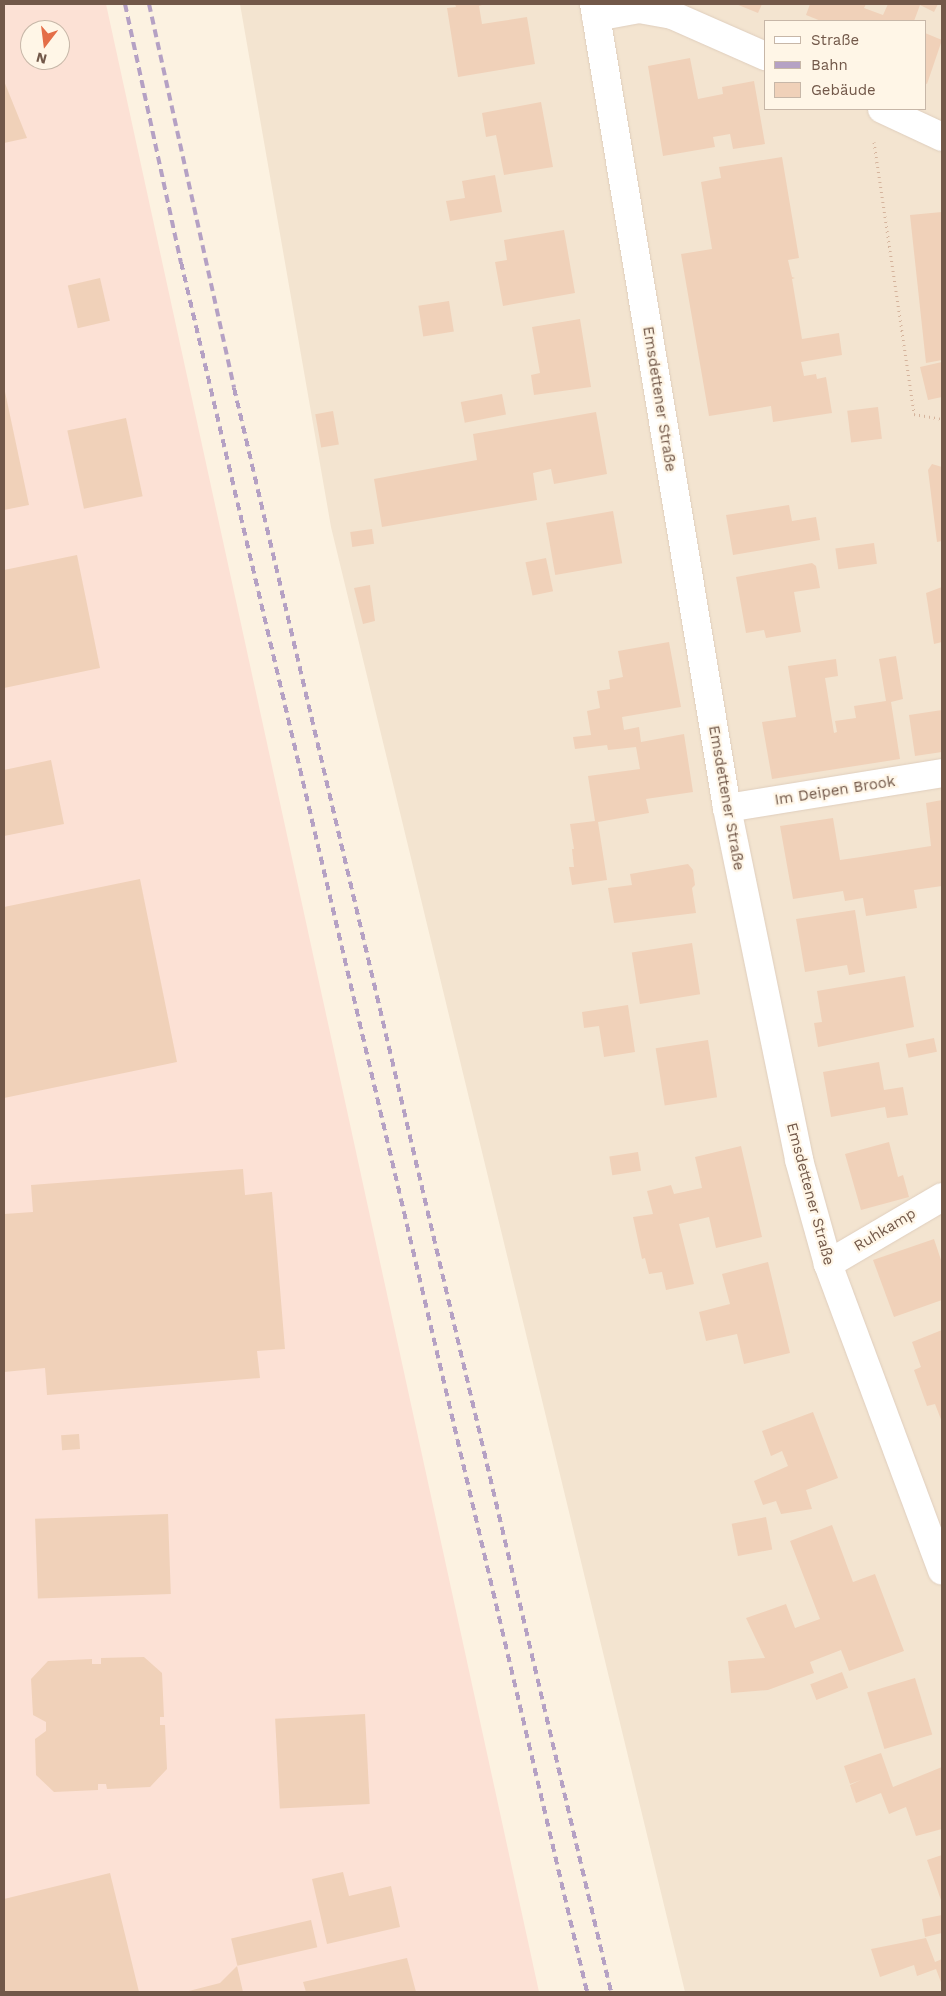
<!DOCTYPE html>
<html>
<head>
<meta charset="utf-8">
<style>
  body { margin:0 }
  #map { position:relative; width:946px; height:1996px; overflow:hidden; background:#fcf2e1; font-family:"Work Sans",sans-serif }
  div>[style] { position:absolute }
  .residential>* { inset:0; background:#f3e4d0 }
  .commercial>* { inset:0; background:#fce1d5 }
  .building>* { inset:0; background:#f0d1b9; transform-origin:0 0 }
  .path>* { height:3px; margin-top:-1.5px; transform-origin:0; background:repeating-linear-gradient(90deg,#d5b49d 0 1px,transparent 0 5px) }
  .roads { filter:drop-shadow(0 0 1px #dfcebd) drop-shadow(0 0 1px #dfcebd) }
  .street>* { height:28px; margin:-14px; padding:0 14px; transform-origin:14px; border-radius:14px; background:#fff }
  .secondary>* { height:28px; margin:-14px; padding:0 14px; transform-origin:14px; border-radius:14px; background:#fff }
  .rail>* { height:4px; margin-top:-2px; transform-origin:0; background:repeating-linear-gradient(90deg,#b5a1c4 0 8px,transparent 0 13px) }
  span { translate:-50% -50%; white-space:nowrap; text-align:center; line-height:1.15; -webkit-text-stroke:4.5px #fff6e7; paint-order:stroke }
  .street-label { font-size:15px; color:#725849 }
  .frame { position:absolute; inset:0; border:5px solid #725849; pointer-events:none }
  .legend { position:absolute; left:764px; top:20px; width:162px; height:90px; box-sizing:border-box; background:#fff6e7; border:1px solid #c7b7a8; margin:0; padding:6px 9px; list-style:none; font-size:15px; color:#725849 }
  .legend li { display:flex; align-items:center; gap:10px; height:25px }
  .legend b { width:25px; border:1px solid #c7b7a8 }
  .north { position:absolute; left:20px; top:20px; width:50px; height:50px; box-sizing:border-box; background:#fff6e7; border:1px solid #c7b7a8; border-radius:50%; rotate:195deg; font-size:14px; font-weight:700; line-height:20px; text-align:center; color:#725849 }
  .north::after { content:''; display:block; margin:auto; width:18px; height:22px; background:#e46e48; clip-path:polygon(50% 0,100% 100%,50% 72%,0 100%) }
</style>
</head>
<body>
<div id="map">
  <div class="residential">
    <div style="clip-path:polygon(evenodd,240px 4px,942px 4px,942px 1992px,685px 1992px,331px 527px,240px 4px,765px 21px,925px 21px,925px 109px,765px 109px,765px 21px)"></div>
  </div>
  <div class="commercial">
    <div style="clip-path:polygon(evenodd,4px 4px,106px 4px,539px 1992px,4px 1992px,4px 4px,30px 30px,60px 30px,60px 60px,30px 60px,30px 30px)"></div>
  </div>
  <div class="building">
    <div style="clip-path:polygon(455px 4px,485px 4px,479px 6px,482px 24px,527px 17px,535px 64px,458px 77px,447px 8px,456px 7px)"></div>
    <div style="clip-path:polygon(736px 4px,762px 4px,758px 13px)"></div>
    <div style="clip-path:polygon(810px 4px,866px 4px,864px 8px,883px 15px,888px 4px,938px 4px,934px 12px,920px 5px,914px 21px,821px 21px,806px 15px)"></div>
    <div style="clip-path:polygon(925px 33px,942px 40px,927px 84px,925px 83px)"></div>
    <div style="clip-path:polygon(690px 58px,698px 99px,723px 94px,722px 87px,754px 81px,765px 144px,733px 149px,730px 134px,713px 137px,715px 147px,663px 156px,648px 66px)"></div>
    <div style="clip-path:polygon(4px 81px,27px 138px,4px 143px)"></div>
    <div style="clip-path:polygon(541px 102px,553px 167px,504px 175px,496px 135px,486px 137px,482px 113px)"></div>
    <div style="clip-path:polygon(782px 157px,799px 258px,788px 260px,792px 277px,795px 278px,792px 279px,802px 339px,839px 333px,842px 355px,801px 362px,804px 376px,816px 374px,817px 379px,826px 377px,832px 413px,773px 422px,771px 406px,709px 416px,681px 254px,712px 249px,701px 182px,721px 178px,719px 167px)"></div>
    <div style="clip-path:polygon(495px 175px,502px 212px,450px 221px,446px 201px,465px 198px,462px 181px)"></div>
    <div style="clip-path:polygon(942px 212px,942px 360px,926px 363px,910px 215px)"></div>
    <div style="clip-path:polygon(564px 230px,575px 293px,503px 306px,495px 262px,507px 260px,504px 240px)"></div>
    <div style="left:100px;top:278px;width:44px;height:33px;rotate:77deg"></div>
    <div style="left:449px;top:301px;width:31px;height:31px;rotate:81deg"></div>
    <div style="clip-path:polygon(580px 319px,591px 387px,534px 395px,531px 375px,540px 373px,532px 327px)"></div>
    <div style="clip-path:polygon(942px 362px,942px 397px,928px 400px,920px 367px)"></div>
    <div style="clip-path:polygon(4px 387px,29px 505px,4px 510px)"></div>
    <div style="left:502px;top:394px;width:21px;height:42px;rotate:79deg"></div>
    <div style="left:878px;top:407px;width:32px;height:31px;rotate:83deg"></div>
    <div style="left:333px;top:411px;width:34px;height:18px;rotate:80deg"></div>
    <div style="clip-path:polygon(596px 412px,607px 474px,554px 484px,551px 469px,533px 473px,537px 500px,382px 527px,374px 479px,477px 460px,473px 434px)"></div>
    <div style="left:126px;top:418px;width:80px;height:60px;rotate:78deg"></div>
    <div style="clip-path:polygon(932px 464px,942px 467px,942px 541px,937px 542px,928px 470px)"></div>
    <div style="clip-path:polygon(789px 505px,792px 521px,816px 517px,820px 540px,733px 555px,726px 515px)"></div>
    <div style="left:613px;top:511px;width:53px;height:68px;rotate:80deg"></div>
    <div style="left:372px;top:529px;width:15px;height:22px;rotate:82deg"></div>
    <div style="left:874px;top:543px;width:21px;height:39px;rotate:82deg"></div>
    <div style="clip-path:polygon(77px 555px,100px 668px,4px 688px,4px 570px)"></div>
    <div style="left:546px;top:558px;width:34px;height:21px;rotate:78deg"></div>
    <div style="clip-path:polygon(812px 563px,816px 566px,820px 588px,794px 592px,801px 632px,766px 638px,764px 630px,746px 633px,736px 577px)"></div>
    <div style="clip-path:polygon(370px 585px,375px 621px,363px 624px,354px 588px)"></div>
    <div style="clip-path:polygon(942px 587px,942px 642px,934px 644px,926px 593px)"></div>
    <div style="clip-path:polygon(669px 642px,681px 707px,622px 717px,624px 730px,639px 727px,641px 742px,684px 734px,693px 792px,646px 799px,649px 813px,598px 822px,607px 880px,572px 885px,569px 867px,574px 867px,572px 849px,574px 849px,570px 824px,595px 821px,588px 776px,640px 769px,636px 747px,608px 750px,607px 745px,575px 749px,573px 737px,591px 735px,587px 711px,600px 708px,597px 691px,610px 689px,609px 680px,623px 677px,618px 651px)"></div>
    <div style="clip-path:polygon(896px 656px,903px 699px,891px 702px,900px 759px,772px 779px,762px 722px,796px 717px,788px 666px,836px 659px,838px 676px,825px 678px,834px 733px,837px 732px,835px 721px,856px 718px,854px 706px,886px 701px,879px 659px)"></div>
    <div style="clip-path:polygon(942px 710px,942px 752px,915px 756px,909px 715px)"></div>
    <div style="clip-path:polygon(51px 760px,64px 824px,4px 836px,4px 770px)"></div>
    <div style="clip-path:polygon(942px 800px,942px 886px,914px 890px,917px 908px,866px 916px,863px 898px,845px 901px,843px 891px,793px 899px,780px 826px,833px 818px,840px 860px,861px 857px,931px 846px,926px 803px)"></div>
    <div style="clip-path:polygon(688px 864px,693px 870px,695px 885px,692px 888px,696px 913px,614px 923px,608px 888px,632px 885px,630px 874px)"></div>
    <div style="clip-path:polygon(140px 879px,177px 1062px,4px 1098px,4px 907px)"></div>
    <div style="clip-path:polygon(855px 910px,865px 972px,849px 975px,847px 965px,805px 972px,796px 919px)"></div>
    <div style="left:692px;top:943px;width:52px;height:61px;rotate:81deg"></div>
    <div style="clip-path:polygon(905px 976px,914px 1027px,818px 1047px,814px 1023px,822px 1022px,817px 991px)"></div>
    <div style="clip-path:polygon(628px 1005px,635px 1052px,604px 1057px,599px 1026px,584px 1028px,582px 1012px)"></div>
    <div style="left:934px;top:1038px;width:14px;height:29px;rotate:78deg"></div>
    <div style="left:708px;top:1040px;width:58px;height:53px;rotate:81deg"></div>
    <div style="clip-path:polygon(879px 1062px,884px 1090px,903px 1087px,908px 1115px,887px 1118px,885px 1107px,831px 1117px,823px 1072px)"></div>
    <div style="clip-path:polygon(889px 1142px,898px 1177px,903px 1175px,909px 1197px,861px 1210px,845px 1154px)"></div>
    <div style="clip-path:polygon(741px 1146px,762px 1237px,716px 1248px,709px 1217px,679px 1224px,694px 1284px,666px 1290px,662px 1272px,649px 1274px,645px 1258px,642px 1259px,633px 1217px,653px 1214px,647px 1191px,671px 1185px,674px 1194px,702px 1188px,695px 1157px)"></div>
    <div style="left:638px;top:1152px;width:19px;height:29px;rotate:81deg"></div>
    <div style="clip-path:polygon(243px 1169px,245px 1195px,272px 1192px,285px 1349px,257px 1351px,260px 1378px,47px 1395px,45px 1368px,4px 1372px,4px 1214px,33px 1212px,31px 1185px)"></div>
    <div style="clip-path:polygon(934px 1239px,942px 1263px,942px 1300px,894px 1317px,873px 1260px)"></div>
    <div style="clip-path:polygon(768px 1262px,790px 1353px,744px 1364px,737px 1334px,706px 1341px,699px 1312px,730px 1304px,722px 1274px)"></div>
    <div style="clip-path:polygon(942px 1330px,942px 1422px,935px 1404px,927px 1406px,914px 1370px,921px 1367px,912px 1342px)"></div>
    <div style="clip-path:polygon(813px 1412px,838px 1478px,806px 1490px,812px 1509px,781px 1514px,776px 1501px,763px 1505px,754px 1481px,788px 1466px,782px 1451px,771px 1456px,762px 1431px)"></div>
    <div style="left:79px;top:1434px;width:15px;height:18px;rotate:86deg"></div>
    <div style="left:168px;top:1514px;width:80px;height:133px;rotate:88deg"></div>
    <div style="left:766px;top:1517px;width:33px;height:35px;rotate:79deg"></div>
    <div style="clip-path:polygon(832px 1525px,853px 1582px,875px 1574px,904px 1651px,849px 1671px,841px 1650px,810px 1662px,814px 1673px,768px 1690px,731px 1693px,728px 1661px,765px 1658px,746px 1618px,786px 1604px,795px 1628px,820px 1619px,790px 1541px)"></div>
    <div style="clip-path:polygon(144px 1657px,162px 1673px,164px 1717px,160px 1717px,160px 1725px,165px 1725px,167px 1769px,150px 1787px,107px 1789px,106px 1784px,98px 1784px,98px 1790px,54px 1792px,36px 1775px,35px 1739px,46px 1731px,46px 1722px,33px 1715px,31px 1679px,48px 1661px,92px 1659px,92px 1664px,101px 1664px,101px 1658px)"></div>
    <div style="left:842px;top:1672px;width:17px;height:34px;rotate:69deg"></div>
    <div style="left:915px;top:1678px;width:59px;height:50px;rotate:73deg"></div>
    <div style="left:365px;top:1714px;width:90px;height:90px;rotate:87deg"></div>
    <div style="clip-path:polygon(881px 1753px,893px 1787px,942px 1767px,942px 1829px,916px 1836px,906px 1807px,889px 1814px,881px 1793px,856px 1803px,850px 1785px,861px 1780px,850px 1784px,844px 1766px)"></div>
    <div style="clip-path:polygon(942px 1855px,942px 1903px,927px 1860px)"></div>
    <div style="clip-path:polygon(343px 1872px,349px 1896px,391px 1886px,400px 1927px,327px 1944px,312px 1879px)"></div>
    <div style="clip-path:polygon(110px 1873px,139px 1992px,4px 1992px,4px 1899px)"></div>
    <div style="clip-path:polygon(942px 1915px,942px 1933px,925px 1937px,922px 1919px)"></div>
    <div style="left:311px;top:1920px;width:28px;height:82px;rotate:77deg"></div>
    <div style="clip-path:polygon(926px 1938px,935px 1962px,942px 1959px,942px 1985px,936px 1969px,917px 1976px,914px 1965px,880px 1977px,871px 1949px)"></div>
    <div style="clip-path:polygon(407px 1958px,416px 1992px,306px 1992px,303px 1982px)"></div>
    <div style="clip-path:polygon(237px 1966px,243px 1992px,185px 1992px,220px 1983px)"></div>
  </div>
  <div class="path">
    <div style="left:874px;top:142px;width:275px;rotate:81.6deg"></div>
    <div style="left:914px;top:414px;width:28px;rotate:10deg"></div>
  </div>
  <div class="roads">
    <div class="street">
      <div style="left:596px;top:17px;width:44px;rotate:-10.5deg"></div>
      <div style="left:639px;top:9px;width:34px;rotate:10deg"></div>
      <div style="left:672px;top:15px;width:102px;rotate:23.8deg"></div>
      <div style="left:882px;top:109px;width:66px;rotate:25deg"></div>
      <div style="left:727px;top:808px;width:218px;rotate:-9.2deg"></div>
      <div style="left:828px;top:1264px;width:132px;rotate:-30.4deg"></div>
    </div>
    <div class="secondary">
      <div style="left:594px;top:4px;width:815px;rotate:80.61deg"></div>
      <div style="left:727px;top:808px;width:359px;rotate:78.4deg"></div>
      <div style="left:799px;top:1160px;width:108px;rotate:74.4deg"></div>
      <div style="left:828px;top:1264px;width:327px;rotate:69.6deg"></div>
    </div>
  </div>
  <div class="rail">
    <div style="left:125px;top:4px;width:264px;rotate:77.8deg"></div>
    <div style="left:181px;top:262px;width:1777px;rotate:76.79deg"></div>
    <div style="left:149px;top:4px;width:393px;rotate:77.5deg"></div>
    <div style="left:234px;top:388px;width:1648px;rotate:76.77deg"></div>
  </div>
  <div class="street-label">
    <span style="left:659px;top:399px;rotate:81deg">Emsdettener Straße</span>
    <span style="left:835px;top:791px;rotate:-9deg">Im Deipen Brook</span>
    <span style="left:726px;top:798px;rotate:80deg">Emsdettener Straße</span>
    <span style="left:810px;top:1194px;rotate:75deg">Emsdettener Straße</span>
    <span style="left:885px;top:1230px;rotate:-31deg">Ruhkamp</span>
  </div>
  <div class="frame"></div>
  <ul class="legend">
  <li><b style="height:6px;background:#fff"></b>Straße</li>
  <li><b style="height:6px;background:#b5a1c4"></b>Bahn</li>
  <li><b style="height:14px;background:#f0d1b9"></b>Gebäude</li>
  </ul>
  <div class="north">N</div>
</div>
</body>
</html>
